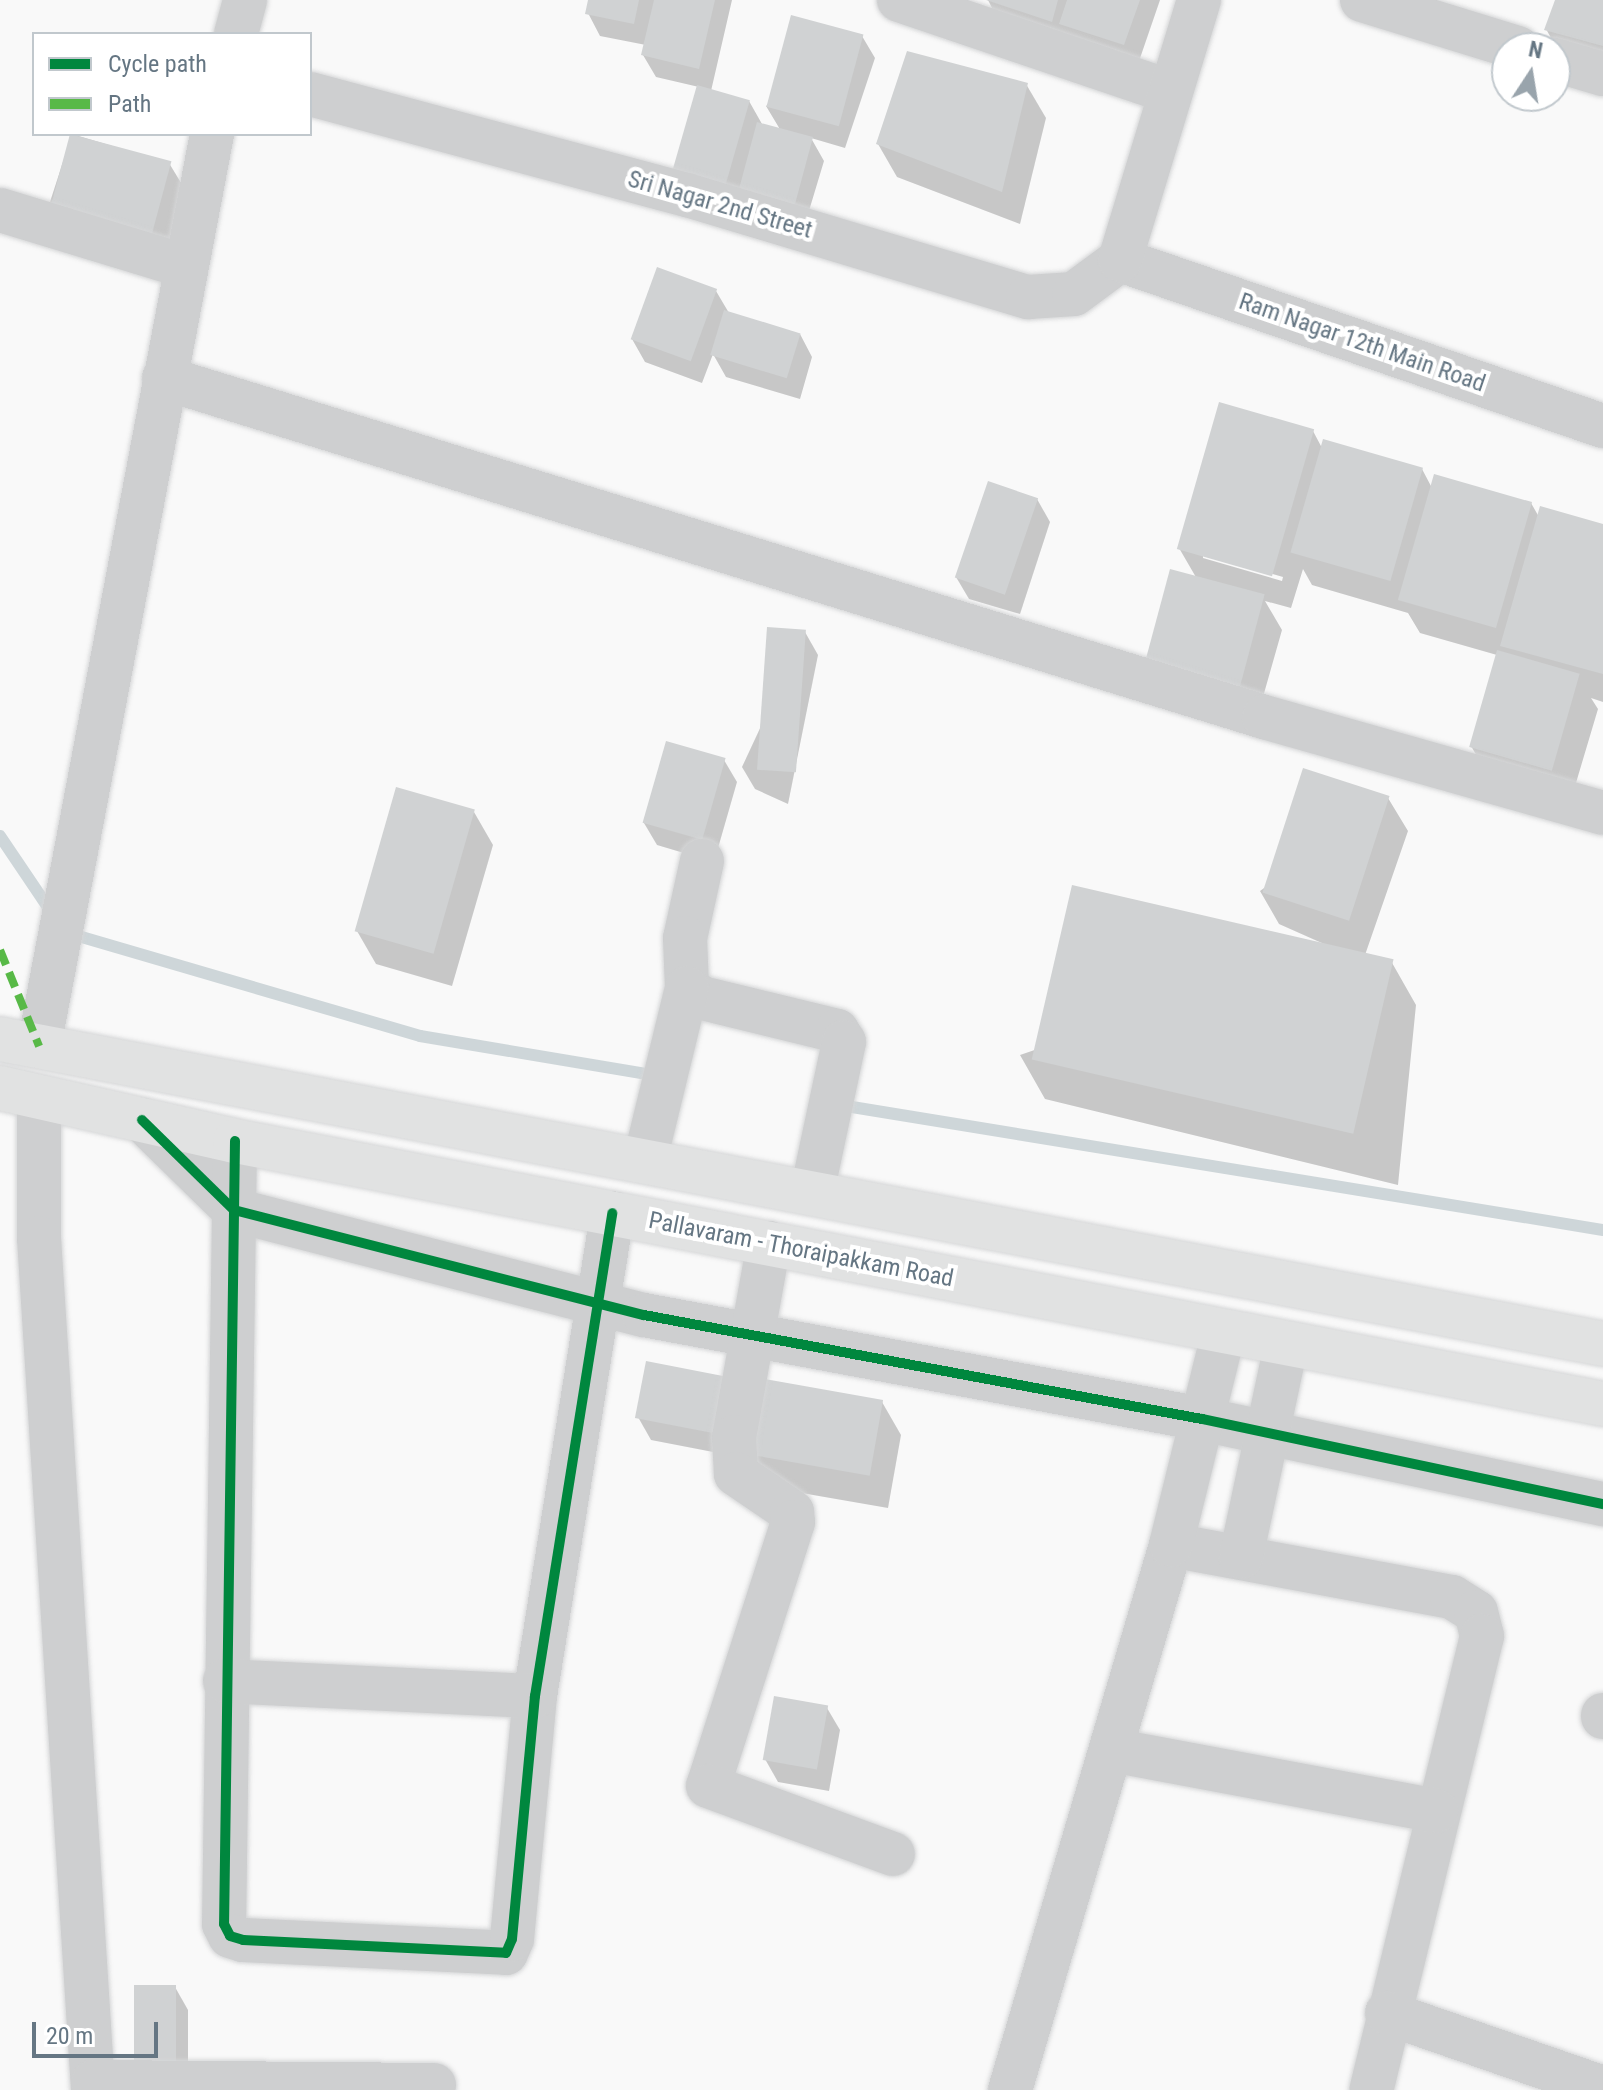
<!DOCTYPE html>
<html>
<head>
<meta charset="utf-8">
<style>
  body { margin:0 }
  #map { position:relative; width:1603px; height:2090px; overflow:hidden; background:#f9f9f9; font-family:"Roboto Condensed",sans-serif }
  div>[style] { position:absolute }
  .shadow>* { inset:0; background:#0003 }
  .stream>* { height:12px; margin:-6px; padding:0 6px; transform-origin:6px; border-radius:6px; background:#ced6d9 }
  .building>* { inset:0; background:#d0d2d3; transform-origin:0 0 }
  .roads { filter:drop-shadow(0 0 2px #d5d6d7) drop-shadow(0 0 2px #d5d6d7) }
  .minor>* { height:44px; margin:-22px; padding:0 22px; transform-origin:22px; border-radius:22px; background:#cecfd0 }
  .major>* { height:44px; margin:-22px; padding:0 22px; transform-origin:22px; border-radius:22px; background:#e1e2e2 }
  .quiet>* { height:8px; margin-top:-4px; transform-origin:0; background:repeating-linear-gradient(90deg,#58b947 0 16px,transparent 0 24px) }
  .cycleway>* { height:10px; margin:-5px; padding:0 5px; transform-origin:5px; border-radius:5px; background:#00873e }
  span { translate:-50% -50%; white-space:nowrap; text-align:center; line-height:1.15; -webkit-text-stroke:8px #fff; paint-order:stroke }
  .street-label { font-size:24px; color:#657683 }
  .legend { position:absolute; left:32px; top:32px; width:280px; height:104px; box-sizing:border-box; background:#fff; border:2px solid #c1c8cd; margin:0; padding:10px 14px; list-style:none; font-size:24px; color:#657683 }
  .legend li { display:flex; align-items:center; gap:16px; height:40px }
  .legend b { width:40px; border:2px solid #c1c8cd }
  .north { position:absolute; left:1491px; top:32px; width:80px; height:80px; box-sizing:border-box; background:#fff; border:2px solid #c1c8cd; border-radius:50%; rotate:12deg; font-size:22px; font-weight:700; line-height:32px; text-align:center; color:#657683 }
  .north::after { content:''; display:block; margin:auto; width:28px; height:36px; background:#99a4ac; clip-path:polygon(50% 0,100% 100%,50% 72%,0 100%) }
  .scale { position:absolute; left:32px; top:2022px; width:126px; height:36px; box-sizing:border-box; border:4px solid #657683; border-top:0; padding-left:10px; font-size:24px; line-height:28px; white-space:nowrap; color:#657683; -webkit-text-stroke:6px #fff; paint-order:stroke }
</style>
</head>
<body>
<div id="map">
  <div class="shadow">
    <div style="clip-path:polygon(590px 0,732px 0,711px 91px,749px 101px,762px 124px,781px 131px,766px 106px,862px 36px,875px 58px,845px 148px,811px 138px,824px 161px,802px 234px,690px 193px,699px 87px,656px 77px,643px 55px,646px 45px,600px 36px,588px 13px)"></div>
    <div style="clip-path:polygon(988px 0,1160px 0,1137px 67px,1006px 36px)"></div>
    <div style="clip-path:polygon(1557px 0,1603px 0,1603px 73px,1565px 63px,1546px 29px)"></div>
    <div style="clip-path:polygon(1026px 84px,1046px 118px,1020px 224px,897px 177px,878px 144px)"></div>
    <div style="clip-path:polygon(72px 134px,169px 163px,189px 196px,165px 270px,49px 205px)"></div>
    <div style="clip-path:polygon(716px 291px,729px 313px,800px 334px,812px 357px,800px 399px,726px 377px,713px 354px,702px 383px,645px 362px,632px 339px)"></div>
    <div style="clip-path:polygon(evenodd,1313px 431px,1322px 448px,1422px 469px,1432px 488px,1531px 503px,1539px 517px,1603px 526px,1603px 702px,1591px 698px,1598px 709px,1570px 803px,1491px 780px,1471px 746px,1497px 655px,1420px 633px,1408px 613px,1312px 585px,1303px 569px,1291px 608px,1265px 601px,1282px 630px,1255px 725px,1163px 699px,1197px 579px,1179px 548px,1313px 431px,1203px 554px,1283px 577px,1282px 581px,1203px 558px,1203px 554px)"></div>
    <div style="clip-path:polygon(1037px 499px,1050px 522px,1020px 614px,969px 599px,956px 577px)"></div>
    <div style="clip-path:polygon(805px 632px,818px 655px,788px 804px,755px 789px,742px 767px)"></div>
    <div style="clip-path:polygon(724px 760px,737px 782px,714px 862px,657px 845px,644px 823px)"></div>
    <div style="clip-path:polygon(1388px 798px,1408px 831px,1365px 955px,1391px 961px,1416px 1005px,1398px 1185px,1045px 1099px,1020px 1055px,1333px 948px,1279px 924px,1260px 891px)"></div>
    <div style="clip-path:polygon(474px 812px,493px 845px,452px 986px,376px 964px,357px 931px)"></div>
    <div style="clip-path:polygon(648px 1363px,739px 1457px,651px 1440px,638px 1417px)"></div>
    <div style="clip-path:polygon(882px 1402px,901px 1435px,888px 1508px,767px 1487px,748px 1453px)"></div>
    <div style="clip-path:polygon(827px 1708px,840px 1730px,829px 1791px,778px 1782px,765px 1759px)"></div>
    <div style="clip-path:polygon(175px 1987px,188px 2010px,188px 2085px,150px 2086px)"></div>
  </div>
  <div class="stream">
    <div style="left:0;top:836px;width:93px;rotate:56deg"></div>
    <div style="left:68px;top:933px;width:367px;rotate:16.3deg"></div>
    <div style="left:420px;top:1036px;width:229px;rotate:9.5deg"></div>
    <div style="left:852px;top:1107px;width:761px;rotate:9.3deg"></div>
  </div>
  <div class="building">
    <div style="clip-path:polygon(588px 0,639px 0,634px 24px,585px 14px)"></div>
    <div style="clip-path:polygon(654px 0,715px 0,699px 69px,641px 55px)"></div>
    <div style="clip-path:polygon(986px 0,1058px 0,1052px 22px)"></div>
    <div style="clip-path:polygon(1067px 0,1140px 0,1124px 45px,1059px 24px)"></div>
    <div style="clip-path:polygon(1555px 0,1603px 0,1603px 46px,1544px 30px)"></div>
    <div style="left:791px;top:15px;width:75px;height:95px;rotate:15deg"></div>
    <div style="clip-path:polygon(907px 51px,1028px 83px,1002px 192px,876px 144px)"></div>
    <div style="left:697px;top:85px;width:55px;height:89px;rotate:16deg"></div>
    <div style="left:757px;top:122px;width:58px;height:78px;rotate:15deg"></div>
    <div style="left:70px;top:134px;width:105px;height:76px;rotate:15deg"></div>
    <div style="left:657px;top:267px;width:64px;height:77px;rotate:20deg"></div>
    <div style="left:724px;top:310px;width:80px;height:47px;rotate:17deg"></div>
    <div style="left:1219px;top:402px;width:99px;height:153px;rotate:16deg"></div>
    <div style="left:1323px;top:439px;width:104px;height:118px;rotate:16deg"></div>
    <div style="left:1434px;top:474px;width:102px;height:131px;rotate:16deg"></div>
    <div style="left:988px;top:481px;width:53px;height:102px;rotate:19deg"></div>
    <div style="clip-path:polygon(1540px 506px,1603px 524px,1603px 674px,1500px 646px)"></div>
    <div style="left:1170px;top:569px;width:98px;height:101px;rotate:15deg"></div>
    <div style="left:767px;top:627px;width:39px;height:143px;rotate:4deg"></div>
    <div style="left:1497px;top:650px;width:86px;height:101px;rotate:16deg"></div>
    <div style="left:666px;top:741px;width:62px;height:85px;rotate:16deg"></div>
    <div style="left:1303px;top:768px;width:91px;height:131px;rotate:18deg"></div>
    <div style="left:396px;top:787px;width:82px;height:150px;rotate:16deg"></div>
    <div style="left:1072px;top:885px;width:330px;height:179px;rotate:13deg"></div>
    <div style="left:646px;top:1361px;width:94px;height:58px;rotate:11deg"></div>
    <div style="left:759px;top:1378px;width:126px;height:77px;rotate:10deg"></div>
    <div style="left:774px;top:1696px;width:55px;height:65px;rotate:10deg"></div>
    <div style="left:134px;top:1985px;width:42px;height:79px"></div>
  </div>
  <div class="roads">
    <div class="minor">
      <div style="left:899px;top:0;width:284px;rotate:18.7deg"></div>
      <div style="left:1362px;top:0;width:163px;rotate:17.1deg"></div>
      <div style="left:236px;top:34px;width:35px;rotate:-75deg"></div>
      <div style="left:1555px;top:60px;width:50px;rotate:16.3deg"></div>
      <div style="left:310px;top:94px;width:390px;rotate:15deg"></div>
      <div style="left:687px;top:195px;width:356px;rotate:16.7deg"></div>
      <div style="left:1028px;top:297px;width:46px;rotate:-3.7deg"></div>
      <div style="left:1074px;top:294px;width:57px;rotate:-36.5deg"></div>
      <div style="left:0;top:210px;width:192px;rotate:16.9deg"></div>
      <div style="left:1120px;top:260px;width:511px;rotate:18.97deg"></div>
      <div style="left:1120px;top:260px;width:272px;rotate:-73.1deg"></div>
      <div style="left:164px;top:378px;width:1151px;rotate:17.13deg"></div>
      <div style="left:1264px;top:717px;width:352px;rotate:15.8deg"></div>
      <div style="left:702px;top:861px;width:79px;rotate:102.4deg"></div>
      <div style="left:685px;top:938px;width:50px;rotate:87.7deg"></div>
      <div style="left:687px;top:988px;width:18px;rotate:34deg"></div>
      <div style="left:702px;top:998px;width:139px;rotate:13.7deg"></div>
      <div style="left:837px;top:1031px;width:13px;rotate:58deg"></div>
      <div style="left:844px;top:1042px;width:154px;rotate:102deg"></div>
      <div style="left:39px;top:1046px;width:928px;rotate:-79.26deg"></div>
      <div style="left:39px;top:1097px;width:141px;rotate:90deg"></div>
      <div style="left:39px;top:1238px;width:854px;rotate:86.37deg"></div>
      <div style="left:142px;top:1120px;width:129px;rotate:44.4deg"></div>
      <div style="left:234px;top:1210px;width:423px;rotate:14.4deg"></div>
      <div style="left:644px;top:1315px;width:568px;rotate:10.56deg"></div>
      <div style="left:1202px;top:1419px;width:410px;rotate:12deg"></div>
      <div style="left:235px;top:1141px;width:783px;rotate:90.8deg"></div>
      <div style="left:224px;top:1924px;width:13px;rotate:63deg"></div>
      <div style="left:230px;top:1936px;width:14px;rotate:17deg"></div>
      <div style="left:243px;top:1940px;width:263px;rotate:2.8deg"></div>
      <div style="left:506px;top:1953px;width:15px;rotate:-67deg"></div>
      <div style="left:512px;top:1939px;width:244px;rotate:-84.6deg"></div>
      <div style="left:535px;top:1696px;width:489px;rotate:-80.9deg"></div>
      <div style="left:645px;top:1160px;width:177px;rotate:-76.3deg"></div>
      <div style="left:769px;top:1243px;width:197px;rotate:100.2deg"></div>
      <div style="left:734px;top:1437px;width:37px;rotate:87deg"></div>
      <div style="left:736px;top:1474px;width:68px;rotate:34.2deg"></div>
      <div style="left:792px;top:1512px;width:10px;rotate:84deg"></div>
      <div style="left:793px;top:1522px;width:277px;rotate:107.8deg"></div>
      <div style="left:708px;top:1786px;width:197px;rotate:20.2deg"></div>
      <div style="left:1171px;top:1545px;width:286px;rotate:10.5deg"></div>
      <div style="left:1452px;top:1597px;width:28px;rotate:32deg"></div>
      <div style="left:1476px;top:1612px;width:25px;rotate:76deg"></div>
      <div style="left:1482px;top:1636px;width:467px;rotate:103.7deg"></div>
      <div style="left:1241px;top:1557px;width:216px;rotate:-78deg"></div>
      <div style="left:225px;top:1681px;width:310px;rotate:2.8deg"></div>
      <div style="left:1603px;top:1715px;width:2px;rotate:90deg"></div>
      <div style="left:1111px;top:1750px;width:331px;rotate:10.6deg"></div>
      <div style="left:1387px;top:2013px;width:229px;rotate:19.1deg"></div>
      <div style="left:93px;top:2082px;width:341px;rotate:0.5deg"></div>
      <div style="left:1010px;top:2090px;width:568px;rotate:-73.54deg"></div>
      <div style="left:1171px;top:1545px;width:216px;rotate:-76.1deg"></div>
    </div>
    <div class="major">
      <div style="left:0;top:1039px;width:1632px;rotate:10.77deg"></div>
      <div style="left:0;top:1088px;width:241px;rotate:12.7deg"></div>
      <div style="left:235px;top:1141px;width:1393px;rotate:10.88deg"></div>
    </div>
  </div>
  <div class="quiet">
    <div style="left:0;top:950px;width:104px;rotate:67.9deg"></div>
  </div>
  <div class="cycleway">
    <div style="left:142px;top:1120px;width:129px;rotate:44.4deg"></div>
    <div style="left:234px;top:1210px;width:423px;rotate:14.4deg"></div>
    <div style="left:644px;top:1315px;width:568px;rotate:10.56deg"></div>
    <div style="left:1202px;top:1419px;width:410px;rotate:12deg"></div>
    <div style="left:235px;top:1141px;width:783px;rotate:90.8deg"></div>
    <div style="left:224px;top:1924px;width:13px;rotate:63deg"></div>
    <div style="left:230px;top:1936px;width:14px;rotate:17deg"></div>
    <div style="left:243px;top:1940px;width:263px;rotate:2.8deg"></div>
    <div style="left:506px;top:1953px;width:15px;rotate:-67deg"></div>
    <div style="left:512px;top:1939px;width:244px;rotate:-84.6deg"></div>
    <div style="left:535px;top:1696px;width:489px;rotate:-80.9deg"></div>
  </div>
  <div class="street-label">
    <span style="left:720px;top:205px;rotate:16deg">Sri Nagar 2nd Street</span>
    <span style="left:1362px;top:343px;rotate:19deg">Ram Nagar 12th Main Road</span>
    <span style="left:801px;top:1250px;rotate:11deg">Pallavaram - Thoraipakkam Road</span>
  </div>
  <ul class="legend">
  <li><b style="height:10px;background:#00873e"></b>Cycle path</li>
  <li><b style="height:10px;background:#58b947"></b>Path</li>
  </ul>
  <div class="north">N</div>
  <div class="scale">20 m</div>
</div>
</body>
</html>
